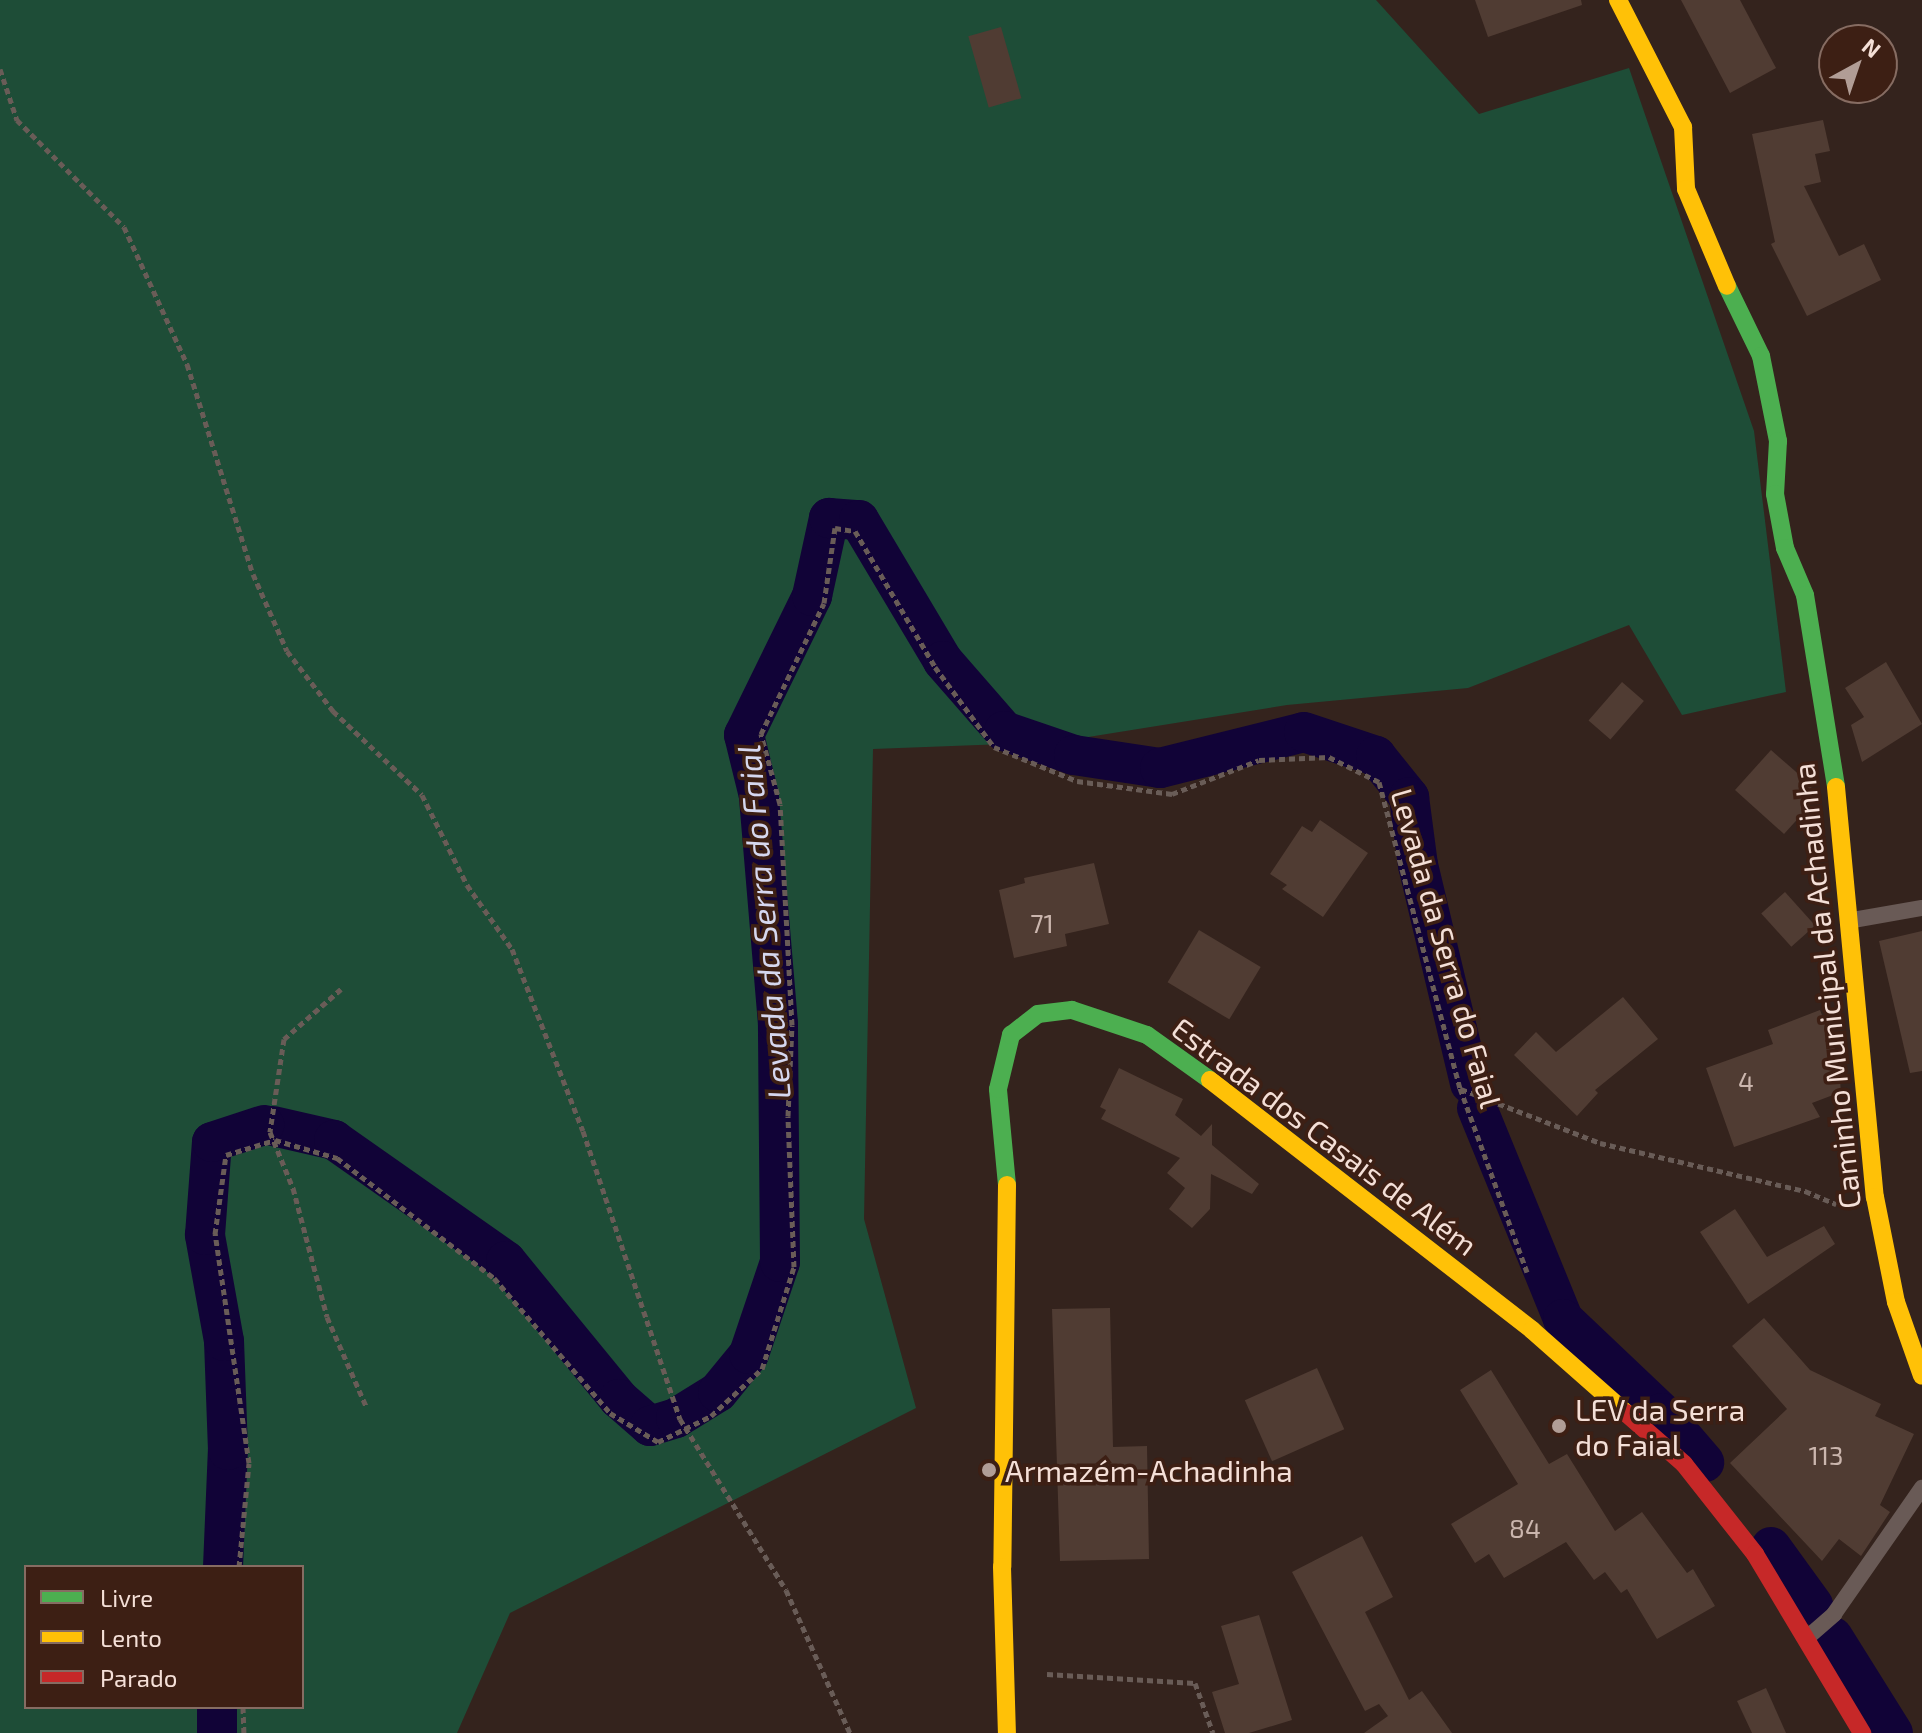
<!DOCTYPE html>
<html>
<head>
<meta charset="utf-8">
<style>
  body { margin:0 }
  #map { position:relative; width:1922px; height:1733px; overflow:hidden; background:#34231d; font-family:"Exo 2",sans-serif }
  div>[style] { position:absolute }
  .green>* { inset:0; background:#1e4d37 }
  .canal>* { height:40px; margin:-20px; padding:0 20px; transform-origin:20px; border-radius:20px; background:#110337 }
  .building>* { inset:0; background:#503c33; transform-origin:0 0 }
  .path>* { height:5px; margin-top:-2.5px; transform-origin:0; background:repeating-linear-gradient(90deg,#695c57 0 6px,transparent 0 10px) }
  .lane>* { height:16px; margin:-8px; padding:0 8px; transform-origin:8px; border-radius:8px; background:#695a56 }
  .fast>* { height:18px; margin:-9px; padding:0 9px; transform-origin:9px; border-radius:9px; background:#4caf50 }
  .slow>* { height:18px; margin:-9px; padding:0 9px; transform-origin:9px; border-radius:9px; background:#ffc107 }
  .jam>* { height:18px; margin:-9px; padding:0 9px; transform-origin:9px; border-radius:9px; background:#c62828 }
  .dots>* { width:22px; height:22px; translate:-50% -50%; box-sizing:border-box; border:4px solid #3d1f14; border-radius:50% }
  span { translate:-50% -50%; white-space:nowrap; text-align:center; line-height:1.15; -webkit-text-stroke:7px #3d1f14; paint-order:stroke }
  .number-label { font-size:26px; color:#cbb6ae }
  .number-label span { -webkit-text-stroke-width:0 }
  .street-label { font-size:30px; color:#f4dfd7 }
  .poi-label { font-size:30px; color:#f4dfd7 }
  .left { translate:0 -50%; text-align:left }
  .water-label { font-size:32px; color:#d5d7ef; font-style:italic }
  .legend { position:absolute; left:24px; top:1565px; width:280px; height:144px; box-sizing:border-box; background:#3d1f14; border:2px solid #866c62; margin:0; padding:10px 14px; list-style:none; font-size:24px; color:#f4dfd7 }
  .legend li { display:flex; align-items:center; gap:16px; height:40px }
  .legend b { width:40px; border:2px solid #866c62 }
  .north { position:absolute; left:1818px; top:24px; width:80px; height:80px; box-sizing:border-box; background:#3d1f14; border:2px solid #866c62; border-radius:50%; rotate:40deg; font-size:22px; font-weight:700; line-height:32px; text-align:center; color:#f4dfd7 }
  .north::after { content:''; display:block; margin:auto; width:28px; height:36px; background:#b19d96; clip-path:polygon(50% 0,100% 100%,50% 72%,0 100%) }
</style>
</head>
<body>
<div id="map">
  <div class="green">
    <div style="clip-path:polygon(evenodd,0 0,1376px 0,1479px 114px,1629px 68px,1754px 431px,1786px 692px,1682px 715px,1629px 625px,1468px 688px,1287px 705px,1057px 742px,873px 749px,864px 1219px,916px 1408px,510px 1613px,457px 1733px,0 1733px,0 0,26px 1567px,302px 1567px,302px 1707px,26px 1707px,26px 1567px)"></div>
  </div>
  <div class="canal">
    <div style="left:1477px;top:1108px;width:228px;rotate:67.8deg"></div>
    <div style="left:1563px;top:1319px;width:137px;rotate:43.5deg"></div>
    <div style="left:1662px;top:1413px;width:65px;rotate:49.4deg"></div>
    <div style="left:273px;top:1126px;width:63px;rotate:12.9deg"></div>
    <div style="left:334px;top:1140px;width:210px;rotate:35.1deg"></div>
    <div style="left:506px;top:1261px;width:178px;rotate:50.7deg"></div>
    <div style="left:619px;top:1399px;width:41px;rotate:41.1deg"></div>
    <div style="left:650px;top:1426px;width:27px;rotate:-17deg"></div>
    <div style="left:676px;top:1418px;width:49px;rotate:-31.8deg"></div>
    <div style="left:718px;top:1392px;width:49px;rotate:-50.8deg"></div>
    <div style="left:749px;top:1354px;width:97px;rotate:-71.4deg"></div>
    <div style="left:780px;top:1262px;width:238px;rotate:-90.5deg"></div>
    <div style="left:778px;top:1024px;width:229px;rotate:-94.8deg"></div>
    <div style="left:759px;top:796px;width:63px;rotate:-103.8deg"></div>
    <div style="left:744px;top:735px;width:155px;rotate:-63.9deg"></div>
    <div style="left:812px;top:596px;width:80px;rotate:-77.7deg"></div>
    <div style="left:829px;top:518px;width:30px;rotate:4deg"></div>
    <div style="left:859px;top:520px;width:164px;rotate:59.2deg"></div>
    <div style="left:943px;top:661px;width:93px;rotate:48.9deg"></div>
    <div style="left:1004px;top:731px;width:74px;rotate:18.9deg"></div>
    <div style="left:1074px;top:755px;width:87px;rotate:8.6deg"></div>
    <div style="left:1160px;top:768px;width:148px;rotate:-14deg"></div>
    <div style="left:1304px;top:732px;width:76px;rotate:18.4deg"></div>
    <div style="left:1376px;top:756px;width:53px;rotate:51.2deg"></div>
    <div style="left:1409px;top:797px;width:69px;rotate:82.5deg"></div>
    <div style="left:1418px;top:865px;width:225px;rotate:76.6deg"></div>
    <div style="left:1771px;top:1547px;width:72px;rotate:54.1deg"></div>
    <div style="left:223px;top:1567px;width:117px;rotate:-87.6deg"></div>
    <div style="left:228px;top:1450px;width:109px;rotate:-92.1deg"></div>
    <div style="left:224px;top:1341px;width:108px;rotate:-100.2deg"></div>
    <div style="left:205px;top:1235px;width:93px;rotate:-85.7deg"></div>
    <div style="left:212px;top:1142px;width:55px;rotate:-18.1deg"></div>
    <div style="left:1833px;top:1637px;width:113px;rotate:58deg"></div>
    <div style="left:217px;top:1707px;width:26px;rotate:90deg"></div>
  </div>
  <div class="building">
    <div style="clip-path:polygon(1475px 0,1581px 0,1582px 5px,1488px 37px)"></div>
    <div style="clip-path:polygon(1681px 0,1740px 0,1776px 68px,1730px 93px)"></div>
    <div style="left:1001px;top:27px;width:74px;height:34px;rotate:74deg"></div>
    <div style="clip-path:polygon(1823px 120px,1830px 151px,1815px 154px,1821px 182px,1804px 186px,1839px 256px,1864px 244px,1881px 280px,1807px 316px,1771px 244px,1775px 242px,1752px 134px)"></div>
    <div style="clip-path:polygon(1886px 662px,1922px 724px,1862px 762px,1851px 725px,1864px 717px,1845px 688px)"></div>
    <div style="left:1622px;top:682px;width:29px;height:51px;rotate:41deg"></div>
    <div style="clip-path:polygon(1771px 750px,1811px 785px,1813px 802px,1784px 834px,1735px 790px)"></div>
    <div style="clip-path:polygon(1320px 820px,1368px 853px,1323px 917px,1282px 889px,1287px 885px,1270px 874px,1302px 826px,1312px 832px)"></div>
    <div style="clip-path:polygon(1094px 863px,1109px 924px,1065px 934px,1067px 946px,1014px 958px,999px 890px,1025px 883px,1024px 878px)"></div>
    <div style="left:1785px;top:892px;width:45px;height:32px;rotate:48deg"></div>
    <div style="left:1199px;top:930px;width:72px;height:61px;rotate:31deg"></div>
    <div style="clip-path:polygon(1922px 931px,1922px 1071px,1910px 1073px,1879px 941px)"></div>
    <div style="clip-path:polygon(1623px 997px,1658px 1039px,1595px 1090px,1598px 1093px,1577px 1116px,1514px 1055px,1536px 1032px,1556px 1052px)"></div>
    <div style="clip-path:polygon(1820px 1010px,1838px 1057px,1841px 1092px,1812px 1103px,1820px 1117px,1734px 1147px,1706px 1068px,1773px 1044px,1768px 1030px)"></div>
    <div style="clip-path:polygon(1119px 1068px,1183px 1099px,1175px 1115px,1201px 1136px,1212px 1124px,1212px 1145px,1259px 1184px,1252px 1194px,1211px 1174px,1210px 1209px,1192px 1228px,1169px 1209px,1185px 1188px,1167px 1173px,1180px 1158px,1101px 1119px,1106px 1110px,1100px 1107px)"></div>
    <div style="clip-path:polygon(1735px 1209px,1767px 1257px,1824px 1226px,1835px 1244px,1748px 1304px,1700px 1232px)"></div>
    <div style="clip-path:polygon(1110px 1308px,1113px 1447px,1147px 1446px,1149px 1559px,1060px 1561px,1052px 1309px)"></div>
    <div style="clip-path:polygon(1764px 1318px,1810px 1370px,1881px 1404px,1875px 1416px,1914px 1434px,1880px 1505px,1890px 1512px,1861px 1556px,1839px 1539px,1822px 1561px,1730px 1463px,1787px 1409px,1732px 1346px)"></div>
    <div style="left:1317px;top:1368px;width:67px;height:79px;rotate:66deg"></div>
    <div style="clip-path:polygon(1491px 1370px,1549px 1464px,1567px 1454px,1615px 1531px,1642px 1512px,1687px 1573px,1693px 1569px,1715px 1606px,1657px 1639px,1627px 1589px,1621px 1593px,1605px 1572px,1594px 1580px,1566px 1542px,1504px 1578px,1489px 1554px,1475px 1563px,1451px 1524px,1518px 1484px,1460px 1390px)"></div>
    <div style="clip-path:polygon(1362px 1536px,1393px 1597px,1365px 1612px,1409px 1700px,1422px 1691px,1452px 1733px,1364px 1733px,1388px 1716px,1379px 1704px,1365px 1711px,1292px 1572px)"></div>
    <div style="clip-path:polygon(1259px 1615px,1292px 1720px,1249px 1733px,1225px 1733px,1212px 1692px,1239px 1684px,1221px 1626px)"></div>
    <div style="clip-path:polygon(1766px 1688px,1786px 1733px,1752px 1733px,1737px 1701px)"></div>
  </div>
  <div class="path">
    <div style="left:0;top:69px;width:54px;rotate:71.6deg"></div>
    <div style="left:17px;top:120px;width:151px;rotate:45deg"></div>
    <div style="left:124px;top:227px;width:151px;rotate:65.3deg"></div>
    <div style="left:187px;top:364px;width:220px;rotate:72.6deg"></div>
    <div style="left:253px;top:574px;width:84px;rotate:66.2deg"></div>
    <div style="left:287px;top:651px;width:76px;rotate:52.5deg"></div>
    <div style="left:333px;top:711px;width:122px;rotate:43.3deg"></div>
    <div style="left:422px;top:795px;width:101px;rotate:63.4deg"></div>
    <div style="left:467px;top:885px;width:78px;rotate:54.9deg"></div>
    <div style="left:512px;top:949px;width:195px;rotate:68.7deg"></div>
    <div style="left:583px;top:1131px;width:304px;rotate:71.4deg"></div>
    <div style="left:680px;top:1419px;width:201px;rotate:58.2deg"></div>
    <div style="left:786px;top:1590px;width:157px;rotate:65.9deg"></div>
    <div style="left:341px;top:989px;width:76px;rotate:138.7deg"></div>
    <div style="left:284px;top:1039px;width:94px;rotate:98.6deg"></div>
    <div style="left:270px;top:1132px;width:61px;rotate:67.7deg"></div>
    <div style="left:293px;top:1188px;width:133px;rotate:75.2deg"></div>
    <div style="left:327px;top:1317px;width:99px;rotate:66.3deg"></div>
    <div style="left:1461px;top:1089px;width:149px;rotate:21.2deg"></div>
    <div style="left:1600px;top:1143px;width:211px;rotate:13.2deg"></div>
    <div style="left:1805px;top:1191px;width:34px;rotate:23deg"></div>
    <div style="left:239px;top:1567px;width:104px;rotate:-84.5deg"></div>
    <div style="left:249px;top:1463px;width:232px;rotate:-98.4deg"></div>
    <div style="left:215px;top:1234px;width:80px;rotate:-82.1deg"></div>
    <div style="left:226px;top:1155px;width:51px;rotate:-17deg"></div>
    <div style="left:275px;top:1140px;width:65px;rotate:16.2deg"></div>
    <div style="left:337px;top:1158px;width:198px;rotate:37.4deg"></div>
    <div style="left:494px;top:1278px;width:178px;rotate:49.3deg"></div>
    <div style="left:610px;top:1413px;width:56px;rotate:31.1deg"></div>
    <div style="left:658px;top:1442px;width:59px;rotate:-26.1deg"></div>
    <div style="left:711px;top:1416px;width:69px;rotate:-42.7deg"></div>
    <div style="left:762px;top:1369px;width:107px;rotate:-72.6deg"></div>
    <div style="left:794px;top:1267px;width:151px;rotate:-92.3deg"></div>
    <div style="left:788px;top:1116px;width:91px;rotate:-87.5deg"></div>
    <div style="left:792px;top:1025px;width:221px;rotate:-93.1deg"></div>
    <div style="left:780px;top:804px;width:73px;rotate:-105.2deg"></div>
    <div style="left:761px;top:734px;width:145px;rotate:-64.3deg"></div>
    <div style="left:824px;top:603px;width:76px;rotate:-81.7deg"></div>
    <div style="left:835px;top:528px;width:20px;rotate:9deg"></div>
    <div style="left:855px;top:531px;width:158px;rotate:59.5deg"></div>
    <div style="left:935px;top:667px;width:99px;rotate:53.6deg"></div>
    <div style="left:994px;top:747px;width:90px;rotate:22.3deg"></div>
    <div style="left:1077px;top:781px;width:96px;rotate:7.8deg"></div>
    <div style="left:1172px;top:794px;width:93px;rotate:-21.3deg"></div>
    <div style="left:1259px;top:760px;width:70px;rotate:-2.5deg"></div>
    <div style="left:1329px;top:757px;width:56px;rotate:26.6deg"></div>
    <div style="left:1379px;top:782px;width:317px;rotate:75.2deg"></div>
    <div style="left:1460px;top:1088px;width:196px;rotate:70deg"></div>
    <div style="left:1047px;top:1674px;width:148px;rotate:3.5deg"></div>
    <div style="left:1195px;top:1683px;width:53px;rotate:70.2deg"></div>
    <div style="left:243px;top:1707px;width:26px;rotate:88deg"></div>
  </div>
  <div class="lane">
    <div style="left:1853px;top:920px;width:70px;rotate:-9.9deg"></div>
    <div style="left:1808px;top:1637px;width:35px;rotate:-41deg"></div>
    <div style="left:1834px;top:1614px;width:154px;rotate:-55.1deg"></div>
  </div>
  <div class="fast">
    <div style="left:1727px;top:286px;width:78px;rotate:64.1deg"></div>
    <div style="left:1761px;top:356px;width:87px;rotate:78.7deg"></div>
    <div style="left:1778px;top:441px;width:53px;rotate:93.2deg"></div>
    <div style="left:1775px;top:494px;width:55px;rotate:79.5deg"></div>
    <div style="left:1785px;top:548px;width:51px;rotate:66.9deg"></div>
    <div style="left:1805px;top:595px;width:194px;rotate:80.8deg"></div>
    <div style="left:1007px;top:1185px;width:96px;rotate:-95.4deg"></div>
    <div style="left:998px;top:1089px;width:56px;rotate:-76.5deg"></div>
    <div style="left:1011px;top:1035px;width:34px;rotate:-38deg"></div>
    <div style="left:1038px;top:1014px;width:34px;rotate:-7deg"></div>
    <div style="left:1072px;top:1010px;width:79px;rotate:18.4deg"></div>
    <div style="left:1147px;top:1035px;width:77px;rotate:35.5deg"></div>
  </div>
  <div class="slow">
    <div style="left:1618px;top:0;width:143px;rotate:62.9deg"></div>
    <div style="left:1683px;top:127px;width:62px;rotate:87.2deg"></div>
    <div style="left:1686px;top:189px;width:105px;rotate:67.1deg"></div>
    <div style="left:1836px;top:787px;width:412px;rotate:84.6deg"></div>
    <div style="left:1875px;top:1197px;width:107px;rotate:78.7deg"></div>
    <div style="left:1896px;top:1302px;width:78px;rotate:70.6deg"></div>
    <div style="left:1210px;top:1080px;width:408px;rotate:37.8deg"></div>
    <div style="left:1532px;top:1330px;width:125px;rotate:41.4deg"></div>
    <div style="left:1007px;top:1185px;width:382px;rotate:90.7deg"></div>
    <div style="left:1002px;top:1567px;width:166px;rotate:88.3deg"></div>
  </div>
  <div class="jam">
    <div style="left:1626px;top:1413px;width:77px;rotate:41.3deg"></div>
    <div style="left:1684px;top:1464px;width:115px;rotate:51.7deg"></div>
    <div style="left:1755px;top:1554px;width:209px;rotate:59.1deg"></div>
  </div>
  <div class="dots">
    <div style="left:1559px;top:1426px;background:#b19d96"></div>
    <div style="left:989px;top:1470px;background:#b19d96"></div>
  </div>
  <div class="number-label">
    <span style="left:1042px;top:923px">71</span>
    <span style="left:1746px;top:1081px">4</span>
    <span style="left:1826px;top:1455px">113</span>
    <span style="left:1525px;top:1528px">84</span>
  </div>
  <div class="street-label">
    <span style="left:1447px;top:948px;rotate:74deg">Levada da Serra do Faial</span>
    <span style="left:1826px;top:986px;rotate:-96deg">Caminho Municipal da Achadinha</span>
    <span style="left:1325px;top:1136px;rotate:37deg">Estrada dos Casais de Além</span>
  </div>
  <div class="poi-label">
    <span class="left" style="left:1575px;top:1426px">LEV da Serra<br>do Faial</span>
    <span class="left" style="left:1005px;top:1470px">Armazém-Achadinha</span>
  </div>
  <div class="water-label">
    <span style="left:763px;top:922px;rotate:-95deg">Levada da Serra do Faial</span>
  </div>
  <ul class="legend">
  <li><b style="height:10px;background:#4caf50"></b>Livre</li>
  <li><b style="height:10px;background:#ffc107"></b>Lento</li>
  <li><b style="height:10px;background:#c62828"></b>Parado</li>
  </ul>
  <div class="north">N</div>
</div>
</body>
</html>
